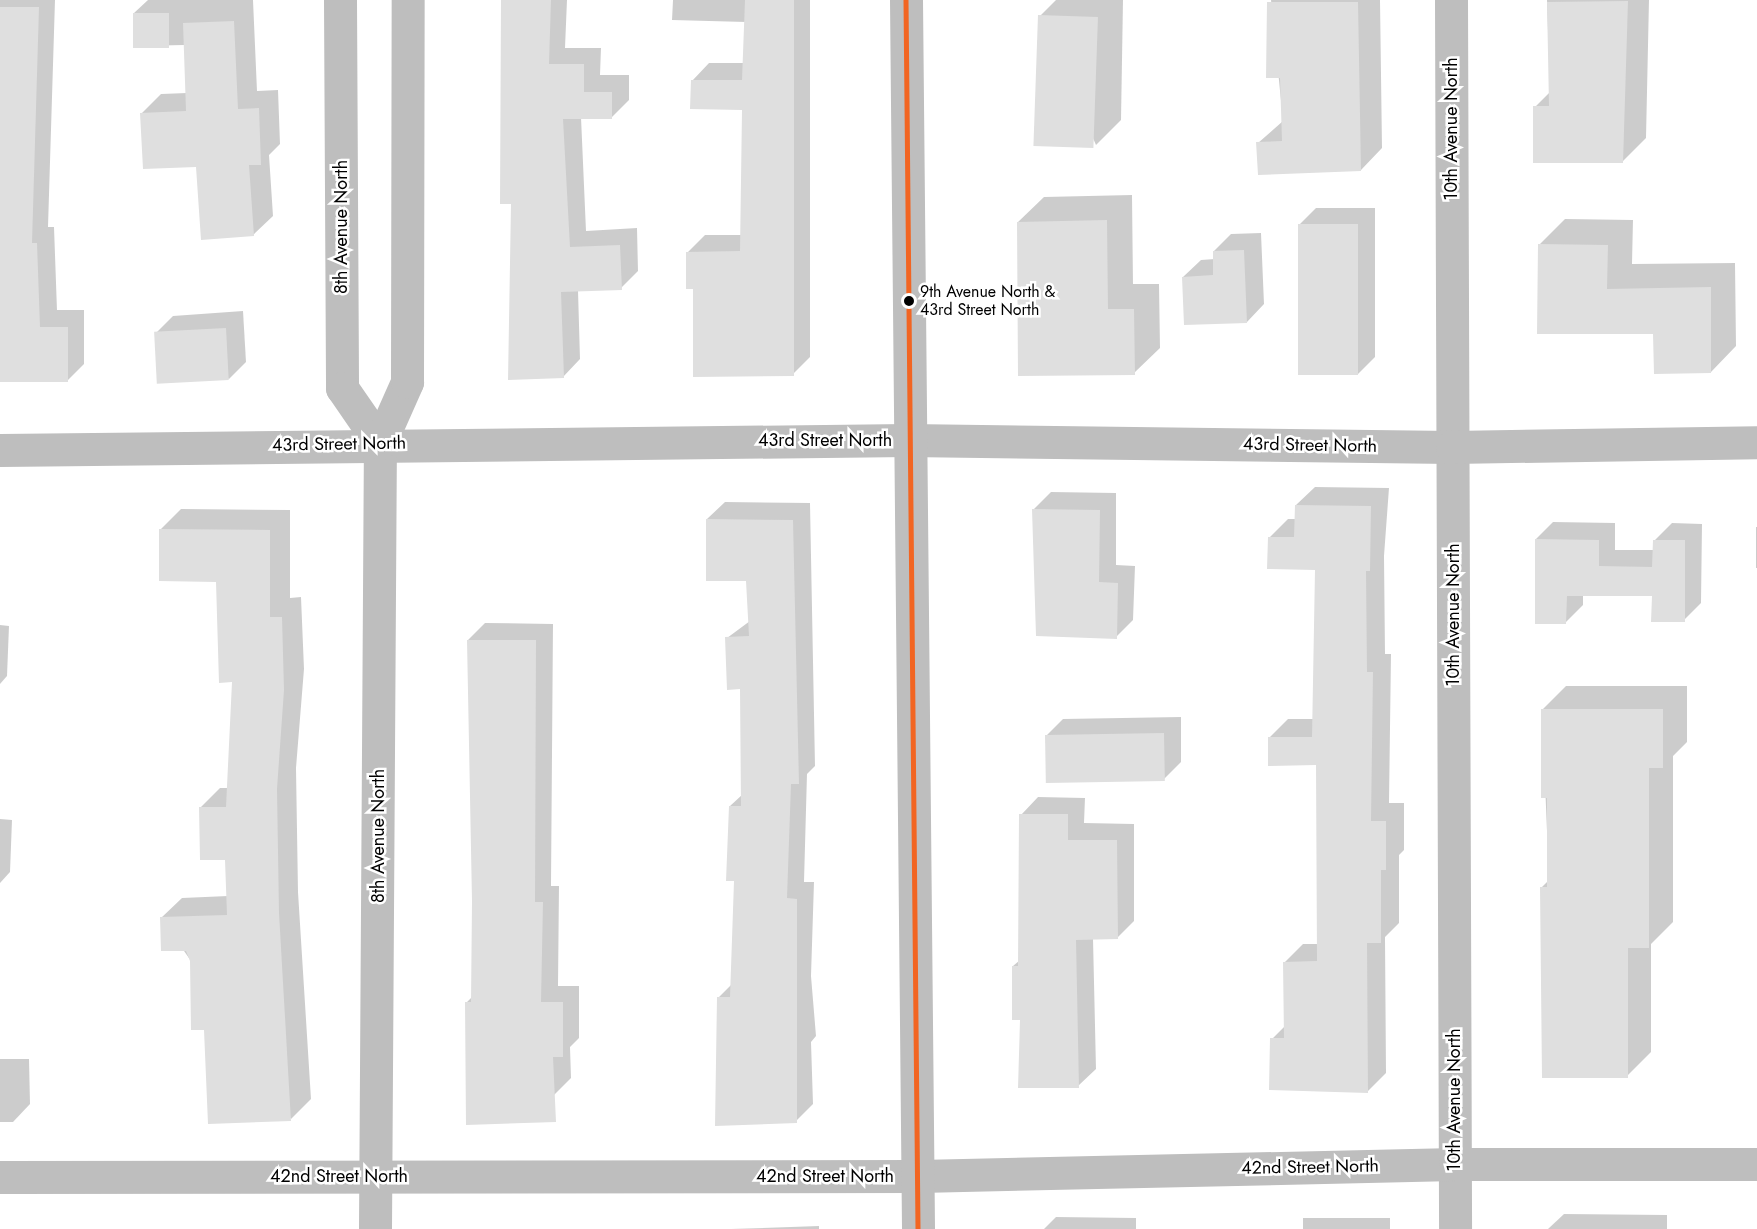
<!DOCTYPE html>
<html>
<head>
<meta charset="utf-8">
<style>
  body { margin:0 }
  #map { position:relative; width:1757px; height:1229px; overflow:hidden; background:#fff; font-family:Jost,sans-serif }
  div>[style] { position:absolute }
  .shadow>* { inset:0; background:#0003; transform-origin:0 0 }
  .building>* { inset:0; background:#dfdfdf; transform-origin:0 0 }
  .minor>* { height:33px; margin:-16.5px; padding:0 16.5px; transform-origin:16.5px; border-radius:16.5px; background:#bebebe }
  .tertiary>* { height:33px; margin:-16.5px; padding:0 16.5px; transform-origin:16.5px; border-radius:16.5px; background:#bebebe }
  .bus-1>* { height:4.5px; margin:-2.25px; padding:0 2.25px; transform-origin:2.25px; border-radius:2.25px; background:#f26522 }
  .dots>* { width:16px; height:16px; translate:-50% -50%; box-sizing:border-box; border:3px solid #fff; border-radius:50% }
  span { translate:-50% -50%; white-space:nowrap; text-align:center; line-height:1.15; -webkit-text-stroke:5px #fff; paint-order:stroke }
  .bus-label { font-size:16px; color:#000 }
  .left { translate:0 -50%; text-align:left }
  .street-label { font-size:18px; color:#000 }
</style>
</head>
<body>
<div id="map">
  <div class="shadow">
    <div style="clip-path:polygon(0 0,55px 0,48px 227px,54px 227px,57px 310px,84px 310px,84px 364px,67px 381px,0 380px)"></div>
    <div style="clip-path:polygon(148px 0,253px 0,257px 91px,278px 90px,280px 144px,269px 155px,273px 216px,253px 235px,198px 166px,142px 113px,161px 94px,187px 93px,185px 45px,136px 46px,134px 13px)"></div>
    <div style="clip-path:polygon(506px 0,567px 0,565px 48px,601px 48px,600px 75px,629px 75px,629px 100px,611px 118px,581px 117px,586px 231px,637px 228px,638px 271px,621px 288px,578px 290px,580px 359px,563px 377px,513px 202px,501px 203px)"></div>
    <div style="clip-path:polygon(673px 0,810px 0,810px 357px,793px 374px,695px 288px,688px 252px,705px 235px,742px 235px,743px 108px,692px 81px,709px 63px,744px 63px,746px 22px,672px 20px)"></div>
    <div style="clip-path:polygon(1056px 0,1123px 0,1121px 120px,1096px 145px,1040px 16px)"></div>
    <div style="clip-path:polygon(1271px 0,1380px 0,1382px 148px,1361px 170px,1258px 143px,1283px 121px)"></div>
    <div style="clip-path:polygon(1547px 0,1649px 0,1646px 138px,1623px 161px,1535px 107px,1550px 92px)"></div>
    <div style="clip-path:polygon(1132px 195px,1133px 284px,1159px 284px,1160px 348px,1134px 373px,1018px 222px,1044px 197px)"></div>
    <div style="clip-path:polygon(1316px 208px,1375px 208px,1375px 357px,1358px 374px,1299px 225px)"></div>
    <div style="clip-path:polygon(1565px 219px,1633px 220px,1632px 264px,1735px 263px,1736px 346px,1711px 372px,1655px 333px,1540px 244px)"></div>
    <div style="clip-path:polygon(1261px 233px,1264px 304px,1247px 322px,1183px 277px,1201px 260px,1215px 259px,1214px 251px,1231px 234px)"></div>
    <div style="clip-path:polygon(243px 311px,246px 362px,229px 379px,156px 333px,173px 316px)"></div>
    <div style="clip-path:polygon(1315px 487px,1389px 488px,1384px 556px,1385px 654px,1391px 654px,1389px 803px,1404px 803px,1404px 850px,1399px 855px,1399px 923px,1385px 937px,1386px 1073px,1367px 1092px,1272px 1039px,1286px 1025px,1284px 963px,1303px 944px,1319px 944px,1317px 764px,1270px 737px,1288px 719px,1314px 719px,1317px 569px,1270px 537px,1288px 519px,1296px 519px,1296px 505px)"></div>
    <div style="clip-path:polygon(1051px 492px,1116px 493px,1116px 565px,1135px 566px,1133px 620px,1116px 637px,1034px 509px)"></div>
    <div style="clip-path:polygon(725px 502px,810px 503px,815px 766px,807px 774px,804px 882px,814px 882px,811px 976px,816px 1036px,811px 1042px,813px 1104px,796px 1121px,718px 998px,732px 984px,736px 880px,730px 806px,743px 794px,741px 688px,727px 638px,750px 621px,748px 580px,707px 519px)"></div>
    <div style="clip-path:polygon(181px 509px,290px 510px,290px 598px,301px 597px,304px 669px,296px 768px,298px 892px,311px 1099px,291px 1119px,206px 1028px,191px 961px,161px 918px,182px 898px,228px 896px,227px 858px,200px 808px,220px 788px,229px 788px,233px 681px,217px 580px,161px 529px)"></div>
    <div style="clip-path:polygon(1553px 522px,1615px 523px,1615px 550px,1654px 550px,1655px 540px,1672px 523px,1702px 524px,1701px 603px,1684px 620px,1653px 594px,1583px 594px,1583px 605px,1566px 622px,1536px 539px)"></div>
    <div style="left:1757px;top:527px;width:41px;height:1px;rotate:90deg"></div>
    <div style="clip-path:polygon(485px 623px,553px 624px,551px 886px,559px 886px,558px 986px,579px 986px,579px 1038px,570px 1047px,571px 1078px,554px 1095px,466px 1003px,473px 996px,474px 901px,468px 640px)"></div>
    <div style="clip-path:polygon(0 625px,9px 626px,7px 676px,0 684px)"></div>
    <div style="clip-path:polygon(1566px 686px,1687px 686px,1687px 742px,1673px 756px,1673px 922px,1651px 944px,1651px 1052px,1627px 1076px,1541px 888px,1549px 880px,1542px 710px)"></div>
    <div style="clip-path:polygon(1181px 717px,1181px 762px,1164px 779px,1046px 736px,1063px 719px)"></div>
    <div style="clip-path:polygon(1038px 797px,1085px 798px,1084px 823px,1134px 824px,1134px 921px,1117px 938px,1093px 938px,1096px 1069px,1078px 1086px,1021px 1018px,1013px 966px,1020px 960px,1021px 815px)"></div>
    <div style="clip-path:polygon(0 819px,12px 820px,10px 872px,0 883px)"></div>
    <div style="clip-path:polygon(0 1059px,29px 1059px,30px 1104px,13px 1122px,0 1122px)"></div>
    <div style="clip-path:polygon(1564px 1214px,1667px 1215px,1667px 1229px,1548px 1229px)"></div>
    <div style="clip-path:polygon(1056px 1217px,1136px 1218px,1136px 1229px,1044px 1229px)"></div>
    <div style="left:1303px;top:1218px;width:87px;height:16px"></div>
    <div style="clip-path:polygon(819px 1226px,819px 1229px,731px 1229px)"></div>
  </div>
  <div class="building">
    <div style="clip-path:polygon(501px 0,551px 0,549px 64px,584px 64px,584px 92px,612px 92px,612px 119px,563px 119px,570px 247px,620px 245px,622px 290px,561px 292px,564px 378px,508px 380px,511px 204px,500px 204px)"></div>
    <div style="clip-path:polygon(745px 0,794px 0,794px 376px,693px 377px,693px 289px,686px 289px,686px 252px,740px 251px,742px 110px,690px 109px,691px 80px,742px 80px)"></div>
    <div style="clip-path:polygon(1628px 1px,1623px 163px,1533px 163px,1533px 106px,1549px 106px,1547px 2px)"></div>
    <div style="clip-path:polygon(1267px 2px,1358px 2px,1361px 171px,1258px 175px,1256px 142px,1282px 141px,1280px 78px,1266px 78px)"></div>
    <div style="clip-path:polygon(0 7px,39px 7px,32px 243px,37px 243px,40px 327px,68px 327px,68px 382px,0 382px)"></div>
    <div style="left:133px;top:13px;width:36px;height:35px"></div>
    <div style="left:1038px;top:15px;width:60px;height:131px;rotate:2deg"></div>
    <div style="clip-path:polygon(234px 21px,238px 109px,259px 108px,261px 165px,249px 165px,254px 236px,201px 240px,196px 167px,143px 169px,140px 113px,186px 111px,183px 23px)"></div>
    <div style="clip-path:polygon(1107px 220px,1108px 309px,1134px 309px,1135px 375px,1018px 376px,1017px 222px)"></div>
    <div style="left:1298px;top:224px;width:60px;height:151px"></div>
    <div style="clip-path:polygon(1538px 244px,1608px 245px,1607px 289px,1711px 287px,1711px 373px,1654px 374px,1653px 334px,1537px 334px)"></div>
    <div style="clip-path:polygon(1244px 250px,1247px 323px,1184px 325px,1182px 277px,1213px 275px,1213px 251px)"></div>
    <div style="left:226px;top:328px;width:52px;height:72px;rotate:87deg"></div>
    <div style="clip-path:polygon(1295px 505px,1371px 506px,1370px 571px,1366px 571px,1367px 672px,1373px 672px,1371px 821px,1386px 821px,1386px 870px,1381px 870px,1381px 943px,1367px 943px,1368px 1093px,1269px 1090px,1270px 1038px,1284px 1038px,1283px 962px,1317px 961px,1316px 765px,1268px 766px,1268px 737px,1312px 737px,1315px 570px,1267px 569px,1268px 537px,1294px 537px)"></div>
    <div style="clip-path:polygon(1032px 509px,1100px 510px,1099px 582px,1118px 583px,1117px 639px,1036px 636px)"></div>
    <div style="clip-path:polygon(706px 519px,793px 520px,799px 784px,791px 784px,787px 898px,797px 899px,797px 1123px,715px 1126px,717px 997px,730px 997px,734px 881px,726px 881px,729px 806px,741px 806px,740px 689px,727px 690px,725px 637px,749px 636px,746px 581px,706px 581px)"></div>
    <div style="clip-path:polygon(159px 529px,270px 530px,270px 617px,282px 617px,284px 690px,277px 789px,279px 913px,291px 1121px,208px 1124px,204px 1030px,191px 1030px,190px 961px,186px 951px,161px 951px,160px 917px,227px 915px,225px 860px,200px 860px,199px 807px,226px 807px,232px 682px,219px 683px,216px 582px,159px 581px)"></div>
    <div style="clip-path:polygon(1535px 539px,1599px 540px,1599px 566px,1652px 567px,1653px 540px,1685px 540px,1685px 622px,1651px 622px,1652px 596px,1567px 596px,1566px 624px,1535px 624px)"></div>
    <div style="clip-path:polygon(467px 640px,536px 640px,535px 902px,543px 902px,541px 1002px,563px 1002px,563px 1057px,553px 1057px,556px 1122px,466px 1125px,465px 1002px,471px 1002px,472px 901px)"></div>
    <div style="clip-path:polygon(1541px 709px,1663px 709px,1663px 768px,1649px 768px,1649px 948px,1628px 948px,1628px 1078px,1542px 1078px,1540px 887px,1547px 887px,1547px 798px,1541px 798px)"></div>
    <div style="left:1164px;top:733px;width:48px;height:119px;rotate:89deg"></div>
    <div style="clip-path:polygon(1019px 814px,1068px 814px,1068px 840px,1117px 840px,1118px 939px,1076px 940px,1079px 1088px,1018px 1088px,1020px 1020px,1012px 1020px,1012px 966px,1018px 966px)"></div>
  </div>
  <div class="minor">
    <div style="left:340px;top:0;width:388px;rotate:89.7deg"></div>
    <div style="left:342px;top:388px;width:67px;rotate:55.4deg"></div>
    <div style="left:1451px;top:0;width:1229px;rotate:89.81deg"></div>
    <div style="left:0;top:450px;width:908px;rotate:-0.63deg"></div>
    <div style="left:908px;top:440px;width:544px;rotate:0.74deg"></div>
    <div style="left:1452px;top:447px;width:305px;rotate:-0.9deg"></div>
    <div style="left:0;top:1177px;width:919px;rotate:-0.06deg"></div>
    <div style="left:919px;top:1176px;width:536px;rotate:-1.28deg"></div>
    <div style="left:1455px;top:1164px;width:302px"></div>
    <div style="left:375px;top:1229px;width:786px;rotate:-89.64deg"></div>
    <div style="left:380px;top:443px;width:67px;rotate:-66.1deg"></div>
    <div style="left:407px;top:382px;width:382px;rotate:-89.9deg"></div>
  </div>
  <div class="tertiary">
    <div style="left:906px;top:0;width:1229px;rotate:89.44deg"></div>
  </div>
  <div class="bus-1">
    <div style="left:906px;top:0;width:1229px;rotate:89.44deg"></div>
  </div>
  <div class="dots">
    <div style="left:909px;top:301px;background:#000"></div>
  </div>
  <div class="bus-label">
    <span class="left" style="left:920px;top:301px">9th Avenue North &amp;<br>43rd Street North</span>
  </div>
  <div class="street-label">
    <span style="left:1451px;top:129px;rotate:-90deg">10th Avenue North</span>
    <span style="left:341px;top:227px;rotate:-90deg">8th Avenue North</span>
    <span style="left:825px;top:440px">43rd Street North</span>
    <span style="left:339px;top:444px;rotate:-1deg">43rd Street North</span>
    <span style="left:1310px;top:445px;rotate:1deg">43rd Street North</span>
    <span style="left:1453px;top:615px;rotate:-90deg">10th Avenue North</span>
    <span style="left:378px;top:836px;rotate:-90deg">8th Avenue North</span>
    <span style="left:1454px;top:1100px;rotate:-90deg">10th Avenue North</span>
    <span style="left:1310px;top:1167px;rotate:-1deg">42nd Street North</span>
    <span style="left:339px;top:1176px">42nd Street North</span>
    <span style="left:825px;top:1176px">42nd Street North</span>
  </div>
</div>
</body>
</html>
